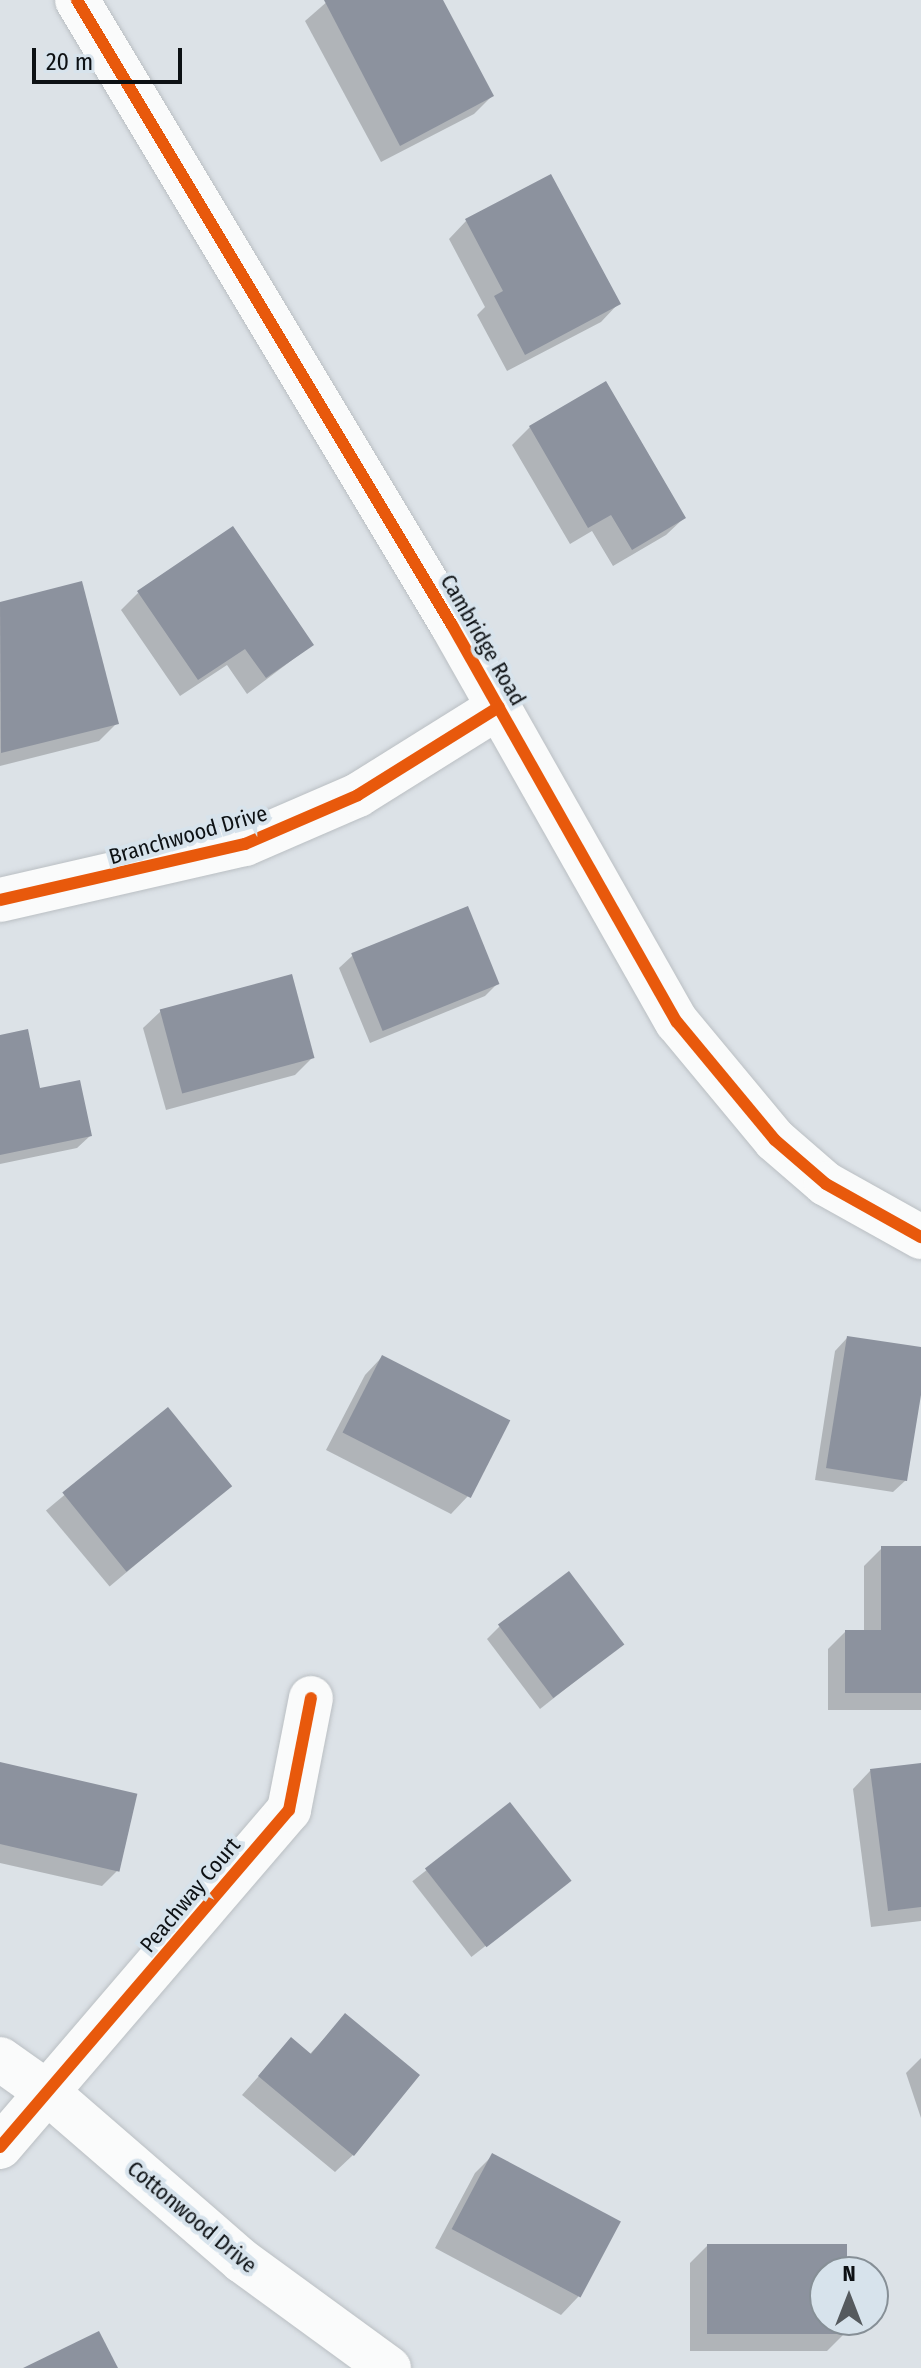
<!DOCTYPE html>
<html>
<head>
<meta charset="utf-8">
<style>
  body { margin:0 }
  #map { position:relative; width:921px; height:2368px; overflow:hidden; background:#dce2e7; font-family:"Fira Sans Condensed",sans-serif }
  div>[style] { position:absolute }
  .shadow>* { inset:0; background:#0003; transform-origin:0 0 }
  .building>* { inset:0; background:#8c929e; transform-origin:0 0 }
  .roads { filter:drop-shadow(0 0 2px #babfc3) drop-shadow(0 0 2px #babfc3) }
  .street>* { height:44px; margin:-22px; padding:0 22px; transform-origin:22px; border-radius:22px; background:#fafbfb }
  .cycleway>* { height:12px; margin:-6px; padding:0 6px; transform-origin:6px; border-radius:6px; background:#e8590c }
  span { translate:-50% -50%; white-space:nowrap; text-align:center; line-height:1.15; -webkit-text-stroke:8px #d7e3ec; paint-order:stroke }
  .street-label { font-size:22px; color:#0d1114 }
  .north { position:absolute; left:809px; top:2256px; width:80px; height:80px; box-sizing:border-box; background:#d7e3ec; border:2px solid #868f96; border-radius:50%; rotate:0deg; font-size:22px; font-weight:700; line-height:32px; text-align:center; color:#0d1114 }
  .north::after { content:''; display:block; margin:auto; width:28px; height:36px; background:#555a5e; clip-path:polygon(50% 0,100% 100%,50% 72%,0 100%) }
  .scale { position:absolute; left:32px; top:48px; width:150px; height:36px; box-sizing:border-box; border:4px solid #0d1114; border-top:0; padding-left:10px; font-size:24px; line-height:28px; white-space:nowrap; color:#0d1114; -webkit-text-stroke:6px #d7e3ec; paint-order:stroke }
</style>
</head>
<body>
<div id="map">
  <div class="shadow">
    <div style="clip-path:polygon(329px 0,440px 0,492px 96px,474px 114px,381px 162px,305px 21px)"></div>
    <div style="clip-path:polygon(466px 221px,618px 304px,601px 322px,507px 371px,477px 315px,485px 307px,449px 239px)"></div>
    <div style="clip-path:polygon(530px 427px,684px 518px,666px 535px,613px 566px,592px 531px,570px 544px,512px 445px)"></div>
    <div style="clip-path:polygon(80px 584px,117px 723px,99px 741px,0 766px,0 604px)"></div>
    <div style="clip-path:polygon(138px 593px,312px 645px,247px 694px,227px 665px,180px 696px,121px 610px)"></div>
    <div style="clip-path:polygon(352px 956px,498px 983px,485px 996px,370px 1043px,339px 968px)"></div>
    <div style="clip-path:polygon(161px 1011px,313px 1057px,295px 1075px,166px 1110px,143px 1028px)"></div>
    <div style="clip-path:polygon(0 1037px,38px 1090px,90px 1136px,77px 1148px,0 1164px)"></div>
    <div style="clip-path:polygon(847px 1338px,921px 1349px,906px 1480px,893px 1492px,815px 1480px,835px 1351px)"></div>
    <div style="clip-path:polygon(382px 1357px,468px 1496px,451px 1514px,326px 1450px,365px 1375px)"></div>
    <div style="left:167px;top:1409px;width:99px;height:158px;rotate:50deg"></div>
    <div style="clip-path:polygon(882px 1548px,921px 1548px,921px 1710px,828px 1710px,828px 1649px,845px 1632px,864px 1632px,864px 1566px)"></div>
    <div style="clip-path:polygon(500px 1626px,621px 1645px,540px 1709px,487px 1639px)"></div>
    <div style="clip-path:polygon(0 1764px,120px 1868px,102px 1886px,0 1863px)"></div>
    <div style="clip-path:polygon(921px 1765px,921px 1921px,871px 1927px,853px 1789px,870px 1771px)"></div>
    <div style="left:510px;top:1805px;width:96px;height:124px;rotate:52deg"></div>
    <div style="clip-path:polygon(345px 2016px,353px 2155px,335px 2172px,242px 2095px,291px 2040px,309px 2055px)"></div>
    <div style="clip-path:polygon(921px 2058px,921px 2118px,906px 2073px)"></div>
    <div style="clip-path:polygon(493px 2155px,619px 2223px,578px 2297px,561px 2315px,435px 2248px,475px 2173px)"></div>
    <div style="clip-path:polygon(707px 2246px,845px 2272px,825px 2272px,825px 2320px,845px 2320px,845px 2333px,827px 2351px,690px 2351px,690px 2263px)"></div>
  </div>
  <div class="building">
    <div style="clip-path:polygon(324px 0,443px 0,494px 96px,400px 146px)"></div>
    <div style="clip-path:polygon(551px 174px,621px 304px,525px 355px,494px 296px,503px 291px,465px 219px)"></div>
    <div style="clip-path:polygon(606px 381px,686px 518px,632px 550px,611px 515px,588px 528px,529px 426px)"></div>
    <div style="clip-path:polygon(233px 526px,314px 645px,266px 678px,245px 649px,198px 680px,137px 591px)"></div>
    <div style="clip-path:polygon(82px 581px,119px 724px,1px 753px,0 602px)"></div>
    <div style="left:468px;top:906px;width:84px;height:126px;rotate:68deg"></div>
    <div style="left:292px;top:974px;width:87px;height:137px;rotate:75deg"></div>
    <div style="clip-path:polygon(28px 1029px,40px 1088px,80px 1080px,92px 1136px,0 1155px,0 1035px)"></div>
    <div style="clip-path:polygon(847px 1336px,921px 1347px,921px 1395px,907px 1481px,826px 1468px)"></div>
    <div style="left:382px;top:1355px;width:144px;height:87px;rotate:27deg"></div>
    <div style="left:168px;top:1407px;width:102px;height:136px;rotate:51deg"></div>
    <div style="clip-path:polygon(881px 1546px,921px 1546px,921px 1693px,845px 1693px,845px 1630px,881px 1630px)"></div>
    <div style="left:569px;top:1571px;width:92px;height:89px;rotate:53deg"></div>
    <div style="left:0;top:1762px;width:141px;height:80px;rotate:13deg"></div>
    <div style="clip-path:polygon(921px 1763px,921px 1907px,888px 1911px,870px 1769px)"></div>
    <div style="left:510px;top:1802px;width:100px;height:108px;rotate:52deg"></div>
    <div style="clip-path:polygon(345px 2013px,420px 2075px,354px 2156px,258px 2076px,291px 2037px,311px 2054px)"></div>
    <div style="left:492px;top:2153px;width:146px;height:86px;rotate:28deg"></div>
    <div style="clip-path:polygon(707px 2244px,847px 2244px,847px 2272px,825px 2272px,825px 2320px,847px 2320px,847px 2334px,707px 2334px)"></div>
    <div style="clip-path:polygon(99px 2331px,118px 2368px,23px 2368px)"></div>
  </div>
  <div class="roads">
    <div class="street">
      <div style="left:77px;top:0;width:729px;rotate:59.04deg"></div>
      <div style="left:452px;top:625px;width:456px;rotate:60.5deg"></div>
      <div style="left:677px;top:1022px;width:153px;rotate:50.3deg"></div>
      <div style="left:775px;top:1140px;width:67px;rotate:40.8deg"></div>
      <div style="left:826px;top:1184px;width:109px;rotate:29.2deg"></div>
      <div style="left:0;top:900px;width:251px;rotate:-12.9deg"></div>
      <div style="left:245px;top:844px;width:123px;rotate:-23.4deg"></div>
      <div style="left:358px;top:795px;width:166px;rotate:-32deg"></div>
      <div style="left:0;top:2059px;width:59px;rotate:35.3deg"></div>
      <div style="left:48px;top:2093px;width:257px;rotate:40.9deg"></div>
      <div style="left:242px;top:2261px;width:182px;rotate:36.1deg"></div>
      <div style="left:0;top:2147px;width:444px;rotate:-49.4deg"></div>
      <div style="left:289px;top:1810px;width:114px;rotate:-78.9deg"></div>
    </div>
  </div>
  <div class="cycleway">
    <div style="left:77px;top:0;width:729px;rotate:59.04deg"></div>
    <div style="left:452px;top:625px;width:456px;rotate:60.5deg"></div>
    <div style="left:677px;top:1022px;width:153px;rotate:50.3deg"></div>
    <div style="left:775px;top:1140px;width:67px;rotate:40.8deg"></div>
    <div style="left:826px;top:1184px;width:109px;rotate:29.2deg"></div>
    <div style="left:0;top:900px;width:251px;rotate:-12.9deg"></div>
    <div style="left:245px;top:844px;width:123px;rotate:-23.4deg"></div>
    <div style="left:358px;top:795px;width:166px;rotate:-32deg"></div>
    <div style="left:0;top:2147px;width:444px;rotate:-49.4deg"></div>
    <div style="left:289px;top:1810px;width:114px;rotate:-78.9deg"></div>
  </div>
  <div class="street-label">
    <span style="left:483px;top:640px;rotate:60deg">Cambridge Road</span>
    <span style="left:188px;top:835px;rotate:-16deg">Branchwood Drive</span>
    <span style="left:190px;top:1895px;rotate:-50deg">Peachway Court</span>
    <span style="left:192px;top:2217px;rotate:40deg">Cottonwood Drive</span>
  </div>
  <div class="north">N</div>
  <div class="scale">20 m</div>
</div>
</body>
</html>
